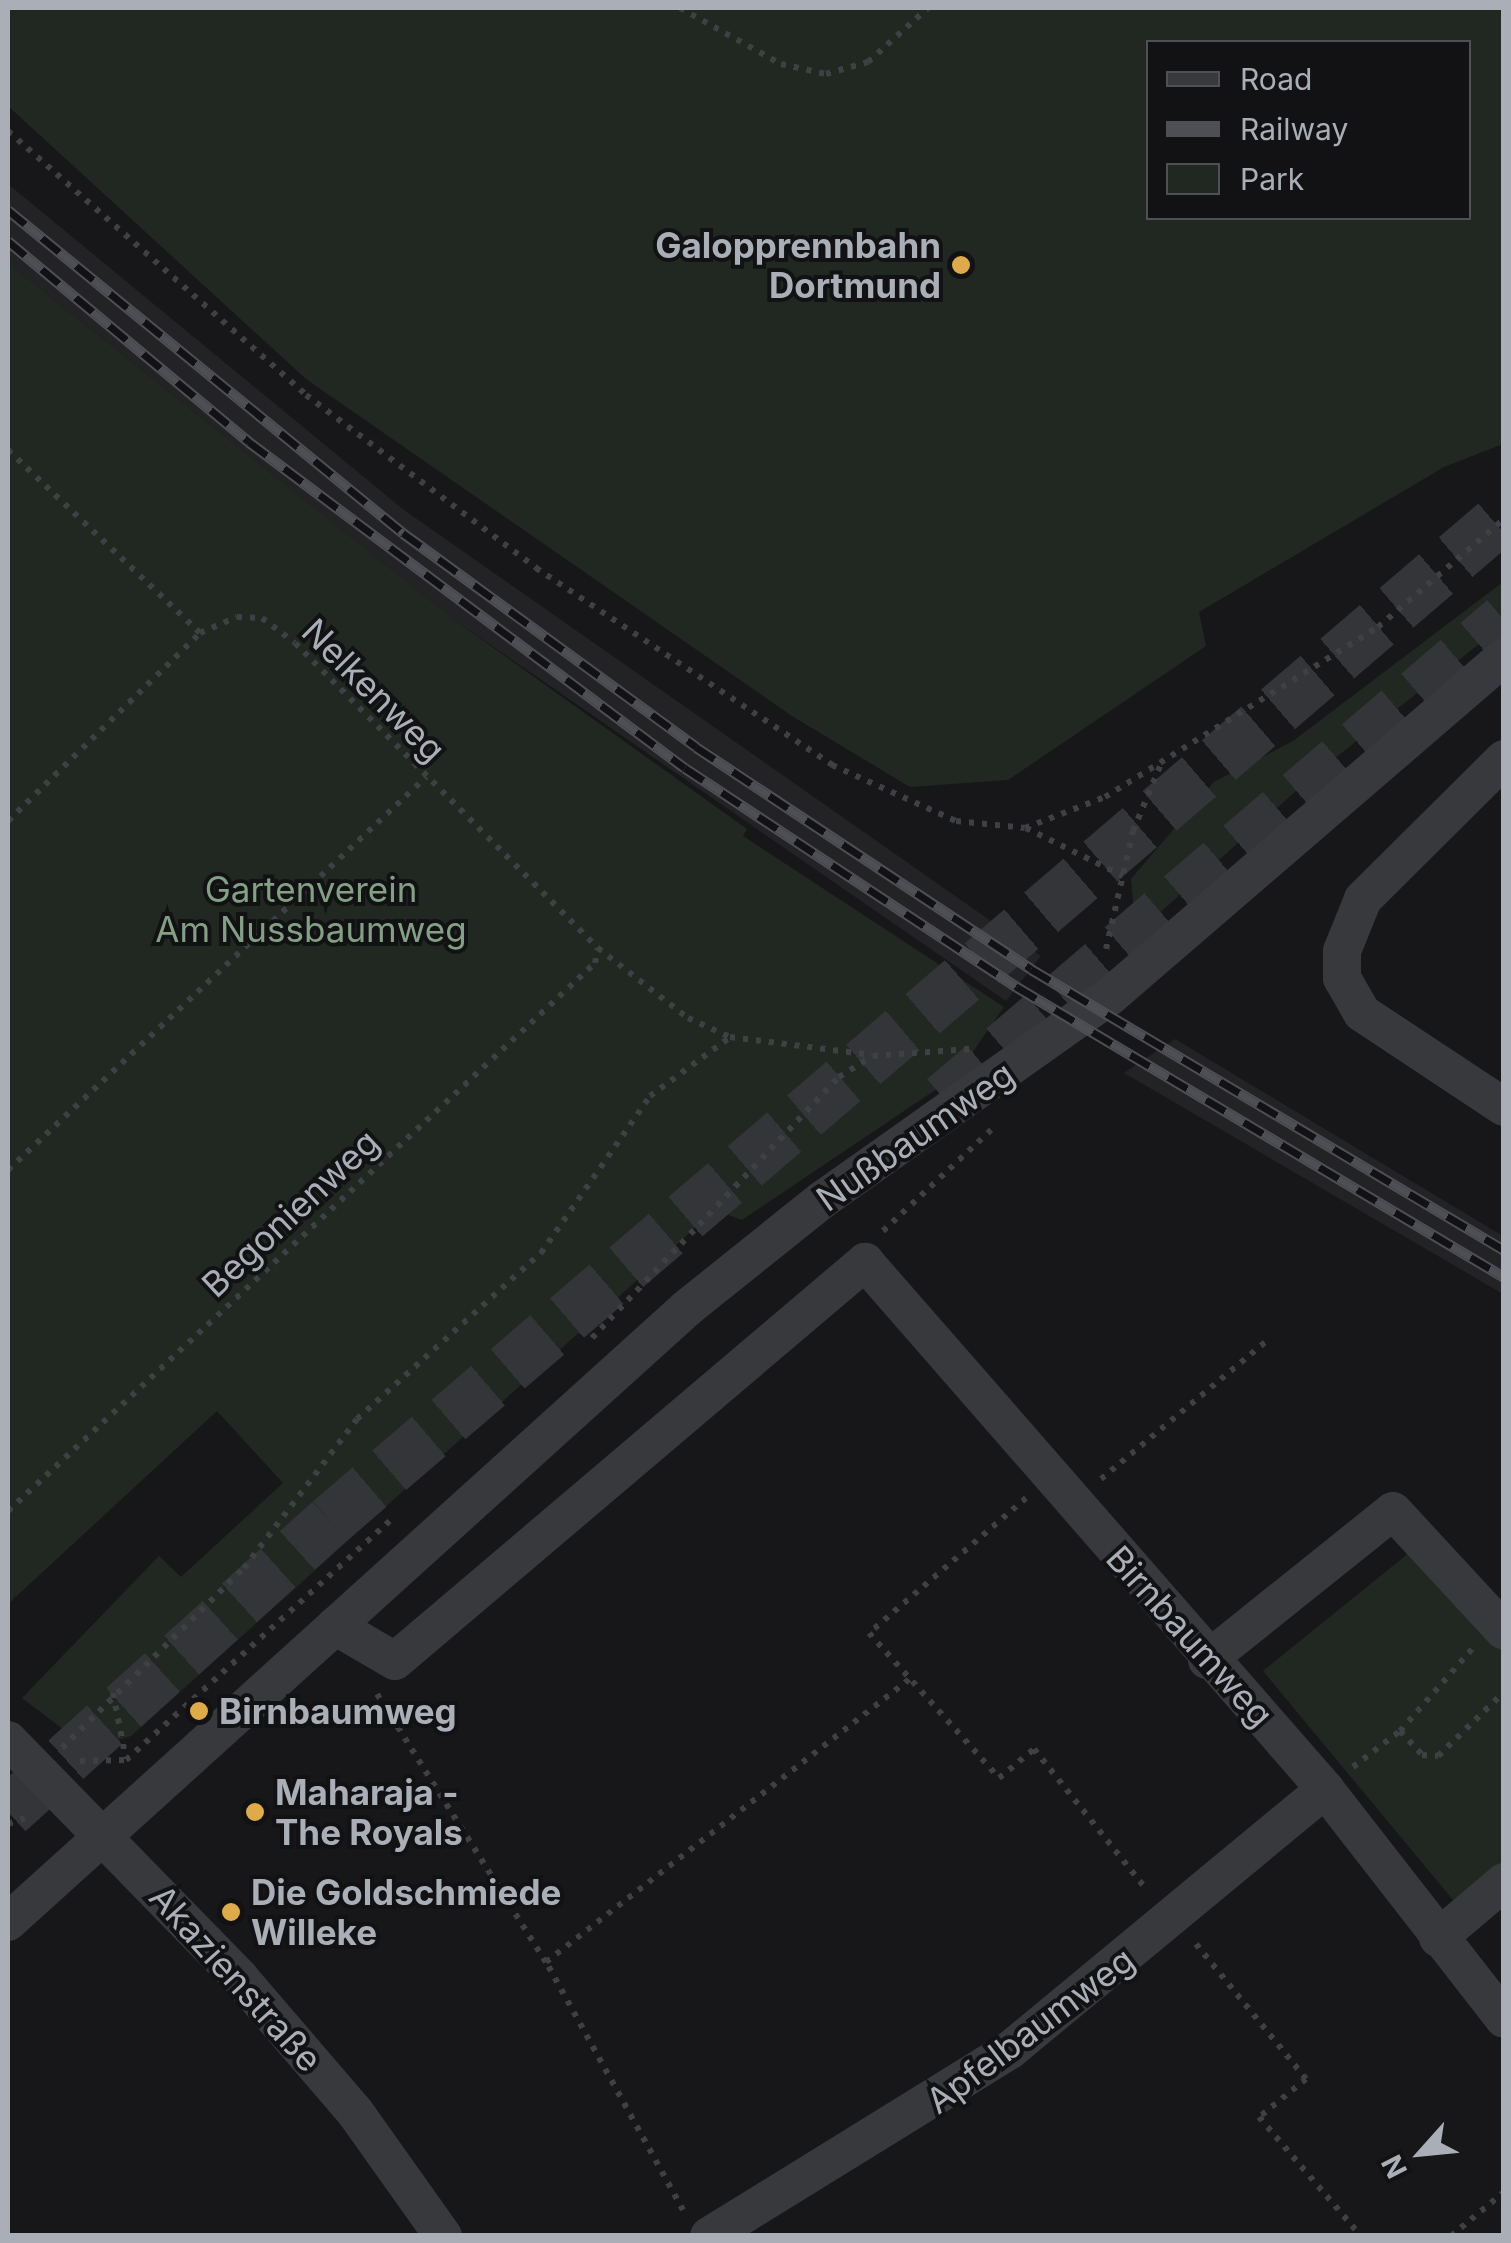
<!DOCTYPE html>
<html>
<head>
<meta charset="utf-8">
<style>
  body { margin:0 }
  #map { position:relative; width:1511px; height:2243px; overflow:hidden; background:#171719; font-family:Inter,sans-serif }
  div>[style] { position:absolute }
  .built>* { inset:0; background:#232325 }
  .green>* { inset:0; background:#212822 }
  .highway-tunnel>* { height:52px; margin-top:-26px; transform-origin:0; background:repeating-linear-gradient(90deg,#343539 0 52px,transparent 0 78px) }
  .path>* { height:6px; margin-top:-3px; transform-origin:0; background:repeating-linear-gradient(90deg,#3e4044 0 5px,transparent 0 13px) }
  .minor>* { height:38px; margin:-19px; padding:0 19px; transform-origin:19px; border-radius:19px; background:#38393d }
  .rail>* { height:11px; margin-top:-5.5px; transform-origin:0; background:repeating-linear-gradient(90deg,#121214 0 22px,#4e4f54 0 44px); box-sizing:border-box; border-block:2px solid #4e4f54 }
  .dots>* { width:28px; height:28px; translate:-50% -50%; box-sizing:border-box; border:5px solid #121214; border-radius:50% }
  span { translate:-50% -50%; white-space:nowrap; text-align:center; line-height:1.15; -webkit-text-stroke:8px #121214; paint-order:stroke }
  .poi-label { font-size:35px; color:#aaaeb7; font-weight:700 }
  .right { translate:-100% -50%; text-align:right }
  .left { translate:0 -50%; text-align:left }
  .street-label { font-size:35px; color:#aaaeb7 }
  .park-label { font-size:35px; color:#83a085 }
  .frame { position:absolute; inset:0; border:10px solid #aaaeb7; pointer-events:none }
  .legend { position:absolute; left:1146px; top:40px; width:325px; height:180px; box-sizing:border-box; background:#121214; border:2px solid #4f5055; margin:0; padding:12px 18px; list-style:none; font-size:30px; color:#aaaeb7 }
  .legend li { display:flex; align-items:center; gap:20px; height:50px }
  .legend b { width:50px; border:2px solid #4f5055 }
  .north { position:absolute; left:1371px; top:2103px; width:100px; height:100px; -webkit-text-stroke:8px #121214; paint-order:stroke; rotate:243deg; font-size:28px; font-weight:700; line-height:40px; text-align:center; color:#aaaeb7 }
  .north::after { content:''; display:block; margin:auto; width:35px; height:45px; background:#aaaeb7; clip-path:polygon(50% 0,100% 100%,50% 72%,0 100%) }
</style>
</head>
<body>
<div id="map">
  <div class="built">
    <div style="clip-path:polygon(8px 184px,404px 510px,1041px 956px,1006px 1001px,456px 621px,8px 263px)"></div>
    <div style="clip-path:polygon(1175px 1039px,1503px 1236px,1503px 1294px,1124px 1073px)"></div>
  </div>
  <div class="green">
    <div style="clip-path:polygon(evenodd,8px 8px,1503px 8px,1503px 444px,1444px 467px,1199px 612px,1206px 646px,1008px 780px,910px 787px,792px 716px,306px 379px,8px 106px,8px 8px,1468px 42px,1468px 218px,1148px 218px,1148px 42px,1468px 42px)"></div>
    <div style="clip-path:polygon(8px 263px,456px 621px,747px 829px,743px 836px,1004px 1007px,956px 1076px,742px 1220px,715px 1210px,131px 1736px,89px 1749px,22px 1698px,159px 1556px,181px 1577px,283px 1483px,217px 1411px,8px 1604px)"></div>
    <div style="clip-path:polygon(1503px 582px,1503px 625px,1315px 774px,1136px 934px,1131px 879px,1214px 782px,1293px 741px)"></div>
    <div style="clip-path:polygon(1415px 1548px,1503px 1651px,1503px 1868px,1458px 1906px,1263px 1671px)"></div>
  </div>
  <div class="highway-tunnel">
    <div style="left:944px;top:1099px;width:737px;rotate:-40.54deg"></div>
    <div style="left:8px;top:1812px;width:434px;rotate:-42.1deg"></div>
    <div style="left:330px;top:1521px;width:1545px;rotate:-40.57deg"></div>
  </div>
  <div class="path">
    <div style="left:680px;top:8px;width:115px;rotate:29deg"></div>
    <div style="left:781px;top:64px;width:46px;rotate:12.5deg"></div>
    <div style="left:826px;top:74px;width:44px;rotate:-15.9deg"></div>
    <div style="left:868px;top:62px;width:81px;rotate:-42deg"></div>
    <div style="left:8px;top:131px;width:398px;rotate:41.5deg"></div>
    <div style="left:306px;top:395px;width:288px;rotate:36.9deg"></div>
    <div style="left:536px;top:568px;width:356px;rotate:33.6deg"></div>
    <div style="left:832px;top:765px;width:136px;rotate:24.3deg"></div>
    <div style="left:956px;top:821px;width:69px;rotate:5.8deg"></div>
    <div style="left:1025px;top:828px;width:86px;rotate:-21.2deg"></div>
    <div style="left:1105px;top:797px;width:322px;rotate:-31.9deg"></div>
    <div style="left:1378px;top:627px;width:166px;rotate:-40.6deg"></div>
    <div style="left:8px;top:450px;width:265px;rotate:43.6deg"></div>
    <div style="left:200px;top:633px;width:40px;rotate:-23.4deg"></div>
    <div style="left:237px;top:617px;width:25px;rotate:2deg"></div>
    <div style="left:262px;top:618px;width:41px;rotate:37.1deg"></div>
    <div style="left:295px;top:643px;width:430px;rotate:45.2deg"></div>
    <div style="left:598px;top:948px;width:114px;rotate:37.9deg"></div>
    <div style="left:688px;top:1018px;width:46px;rotate:24.3deg"></div>
    <div style="left:730px;top:1037px;width:143px;rotate:7.2deg"></div>
    <div style="left:8px;top:821px;width:269px;rotate:-44.4deg"></div>
    <div style="left:1026px;top:828px;width:108px;rotate:26.3deg"></div>
    <div style="left:1106px;top:949px;width:121px;rotate:-77.1deg"></div>
    <div style="left:1133px;top:831px;width:70px;rotate:-67.4deg"></div>
    <div style="left:8px;top:1170px;width:574px;rotate:-43.23deg"></div>
    <div style="left:883px;top:1231px;width:148px;rotate:-43.1deg"></div>
    <div style="left:592px;top:1338px;width:359px;rotate:-46.6deg"></div>
    <div style="left:839px;top:1077px;width:40px;rotate:-32deg"></div>
    <div style="left:873px;top:1056px;width:97px;rotate:-4.1deg"></div>
    <div style="left:1101px;top:1479px;width:219px;rotate:-39.8deg"></div>
    <div style="left:1026px;top:1498px;width:207px;rotate:139.3deg"></div>
    <div style="left:869px;top:1633px;width:195px;rotate:48.1deg"></div>
    <div style="left:999px;top:1778px;width:45px;rotate:-39.6deg"></div>
    <div style="left:1034px;top:1749px;width:181px;rotate:51.3deg"></div>
    <div style="left:8px;top:1511px;width:803px;rotate:-43.03deg"></div>
    <div style="left:595px;top:963px;width:15px;rotate:-79deg"></div>
    <div style="left:113px;top:1693px;width:67px;rotate:78.9deg"></div>
    <div style="left:377px;top:1694px;width:317px;rotate:57.8deg"></div>
    <div style="left:1400px;top:1731px;width:33px;rotate:47deg"></div>
    <div style="left:1422px;top:1755px;width:16px;rotate:4deg"></div>
    <div style="left:1438px;top:1756px;width:92px;rotate:-44.1deg"></div>
    <div style="left:62px;top:1748px;width:256px;rotate:-44.7deg"></div>
    <div style="left:244px;top:1568px;width:187px;rotate:-52.8deg"></div>
    <div style="left:357px;top:1419px;width:248px;rotate:-42.1deg"></div>
    <div style="left:541px;top:1253px;width:191px;rotate:-55.2deg"></div>
    <div style="left:650px;top:1096px;width:98px;rotate:-36.3deg"></div>
    <div style="left:80px;top:1761px;width:46px;rotate:-1.2deg"></div>
    <div style="left:126px;top:1760px;width:356px;rotate:-42.2deg"></div>
    <div style="left:1353px;top:1767px;width:59px;rotate:-37.5deg"></div>
    <div style="left:1400px;top:1731px;width:109px;rotate:-48.7deg"></div>
    <div style="left:8px;top:1824px;width:24px;rotate:-19deg"></div>
    <div style="left:1196px;top:1944px;width:174px;rotate:50.8deg"></div>
    <div style="left:1306px;top:2079px;width:60px;rotate:141deg"></div>
    <div style="left:1259px;top:2117px;width:157px;rotate:49.4deg"></div>
    <div style="left:683px;top:2210px;width:283px;rotate:-118.9deg"></div>
    <div style="left:546px;top:1962px;width:461px;rotate:-37.9deg"></div>
    <div style="left:1451px;top:2236px;width:69px;rotate:-39.7deg"></div>
  </div>
  <div class="minor">
    <div style="left:1504px;top:759px;width:199px;rotate:135.2deg"></div>
    <div style="left:1363px;top:899px;width:56px;rotate:112deg"></div>
    <div style="left:1342px;top:951px;width:27px;rotate:90deg"></div>
    <div style="left:1342px;top:978px;width:40px;rotate:60.3deg"></div>
    <div style="left:1362px;top:1013px;width:170px;rotate:33.5deg"></div>
    <div style="left:335px;top:1626px;width:69px;rotate:30.3deg"></div>
    <div style="left:395px;top:1661px;width:617px;rotate:-40.33deg"></div>
    <div style="left:865px;top:1262px;width:700px;rotate:48.88deg"></div>
    <div style="left:1325px;top:1789px;width:291px;rotate:52.1deg"></div>
    <div style="left:1207px;top:1660px;width:238px;rotate:-38.7deg"></div>
    <div style="left:1393px;top:1511px;width:163px;rotate:47.2deg"></div>
    <div style="left:8px;top:1740px;width:332px;rotate:45.7deg"></div>
    <div style="left:240px;top:1978px;width:177px;rotate:49.4deg"></div>
    <div style="left:355px;top:2112px;width:152px;rotate:54.6deg"></div>
    <div style="left:8px;top:1922px;width:915px;rotate:-42.12deg"></div>
    <div style="left:687px;top:1308px;width:173px;rotate:-38.7deg"></div>
    <div style="left:822px;top:1200px;width:352px;rotate:-35.3deg"></div>
    <div style="left:1109px;top:997px;width:521px;rotate:-40.72deg"></div>
    <div style="left:1438px;top:1938px;width:87px;rotate:-40.3deg"></div>
    <div style="left:709px;top:2236px;width:354px;rotate:-31.7deg"></div>
    <div style="left:1010px;top:2050px;width:409px;rotate:-39.6deg"></div>
  </div>
  <div class="rail">
    <div style="left:8px;top:210px;width:510px;rotate:39.27deg"></div>
    <div style="left:403px;top:533px;width:363px;rotate:36.1deg"></div>
    <div style="left:696px;top:747px;width:402px;rotate:33.5deg"></div>
    <div style="left:1031px;top:969px;width:550px;rotate:30.71deg"></div>
    <div style="left:8px;top:241px;width:314px;rotate:39.8deg"></div>
    <div style="left:249px;top:442px;width:544px;rotate:36.79deg"></div>
    <div style="left:685px;top:768px;width:398px;rotate:33.4deg"></div>
    <div style="left:1017px;top:987px;width:567px;rotate:30.77deg"></div>
  </div>
  <div class="dots">
    <div style="left:961px;top:265px;background:#dfab48"></div>
    <div style="left:199px;top:1711px;background:#dfab48"></div>
    <div style="left:255px;top:1812px;background:#dfab48"></div>
    <div style="left:231px;top:1912px;background:#dfab48"></div>
  </div>
  <div class="poi-label">
    <span class="right" style="left:941px;top:265px">Galopprennbahn<br>Dortmund</span>
    <span class="left" style="left:219px;top:1711px">Birnbaumweg</span>
    <span class="left" style="left:275px;top:1812px">Maharaja -<br>The Royals</span>
    <span class="left" style="left:251px;top:1912px">Die Goldschmiede<br>Willeke</span>
  </div>
  <div class="street-label">
    <span style="left:374px;top:690px;rotate:45deg">Nelkenweg</span>
    <span style="left:915px;top:1136px;rotate:-35deg">Nußbaumweg</span>
    <span style="left:290px;top:1213px;rotate:-43deg">Begonienweg</span>
    <span style="left:1190px;top:1636px;rotate:48deg">Birnbaumweg</span>
    <span style="left:236px;top:1978px;rotate:48deg">Akazienstraße</span>
    <span style="left:1030px;top:2030px;rotate:-37deg">Apfelbaumweg</span>
  </div>
  <div class="park-label">
    <span style="left:311px;top:909px">Gartenverein<br>Am Nussbaumweg</span>
  </div>
  <div class="frame"></div>
  <ul class="legend">
  <li><b style="height:12px;background:#38393d"></b>Road</li>
  <li><b style="height:12px;background:#4e4f54"></b>Railway</li>
  <li><b style="height:28px;background:#212822"></b>Park</li>
  </ul>
  <div class="north">N</div>
</div>
</body>
</html>
